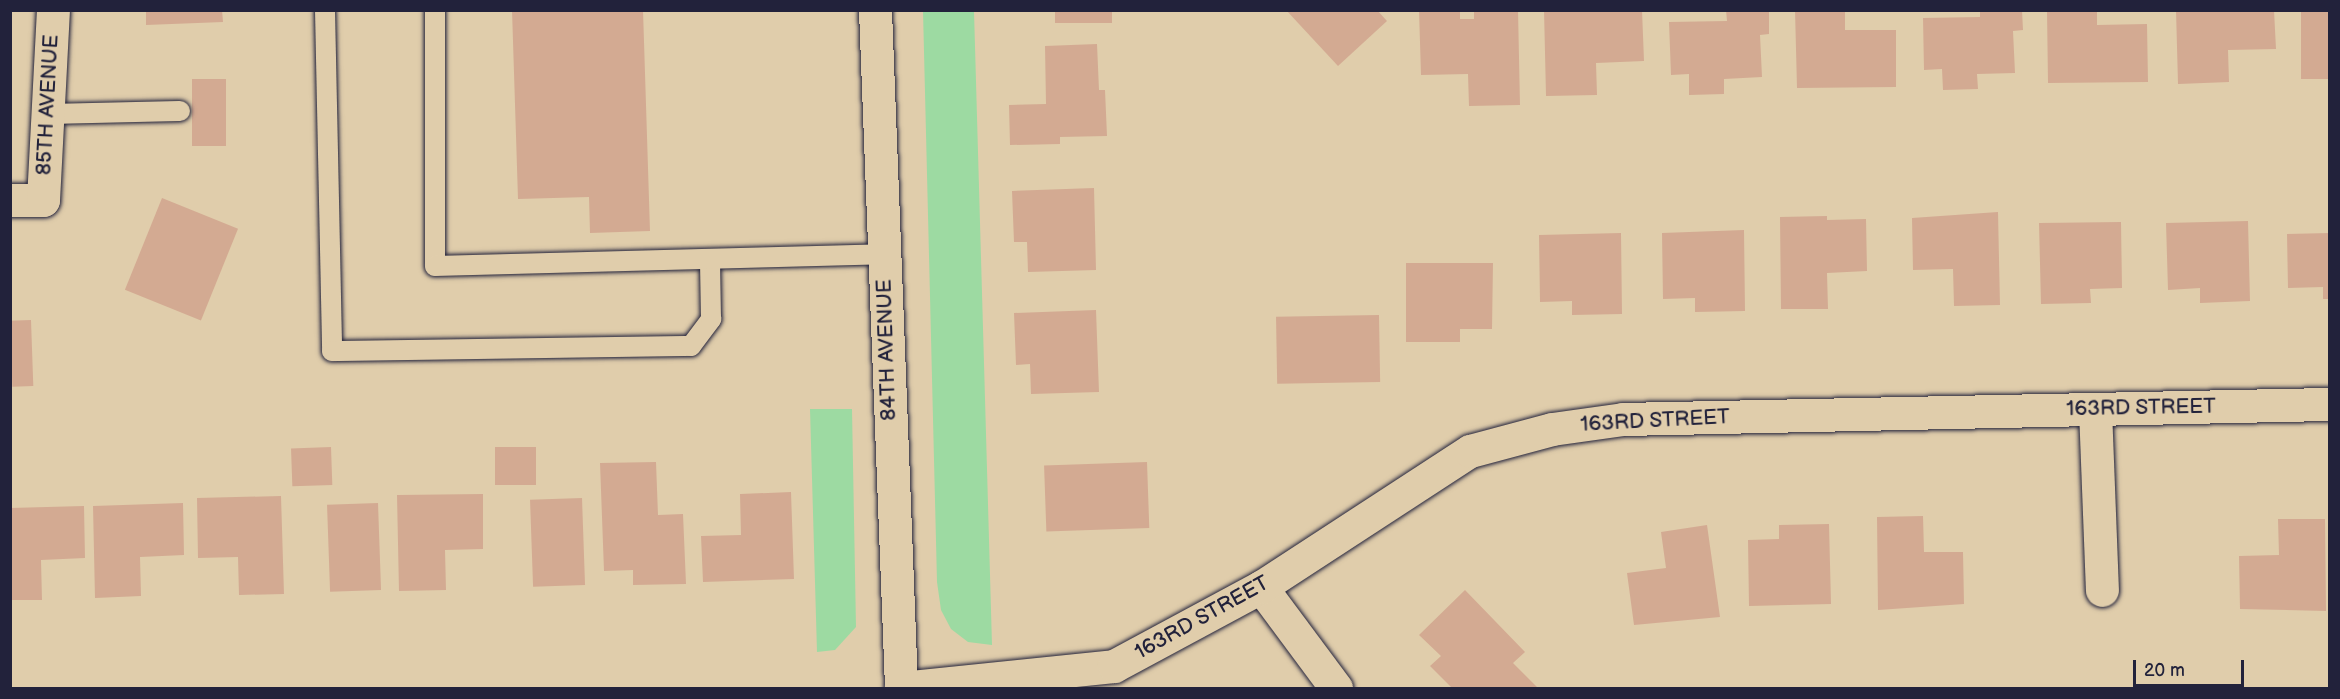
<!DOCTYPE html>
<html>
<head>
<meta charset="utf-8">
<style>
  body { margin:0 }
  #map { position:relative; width:2340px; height:699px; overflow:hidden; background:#e0cdab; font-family:"Balsamiq Sans",sans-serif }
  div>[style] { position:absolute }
  .green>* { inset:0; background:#9ddaa2 }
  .building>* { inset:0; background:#d3aa92; transform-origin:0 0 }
  .roads { filter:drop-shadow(0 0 2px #22223b) drop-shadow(0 0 2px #22223b) }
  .lane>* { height:20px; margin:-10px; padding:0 10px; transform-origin:10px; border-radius:10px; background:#e0cdab }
  .street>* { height:33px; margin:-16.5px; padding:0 16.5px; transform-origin:16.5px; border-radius:16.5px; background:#e0cdab }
  .secondary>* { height:33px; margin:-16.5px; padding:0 16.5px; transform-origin:16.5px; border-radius:16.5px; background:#e0cdab }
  span { translate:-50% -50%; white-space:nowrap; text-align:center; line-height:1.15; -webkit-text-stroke:5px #e0cdab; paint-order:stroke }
  .street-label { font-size:21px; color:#22223b }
  .frame { position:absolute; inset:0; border:12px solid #22223b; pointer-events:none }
  .scale { position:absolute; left:2133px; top:660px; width:111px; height:27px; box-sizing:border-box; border:3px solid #22223b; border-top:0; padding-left:8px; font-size:18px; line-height:21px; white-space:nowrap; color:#22223b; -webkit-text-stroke:4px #e0cdab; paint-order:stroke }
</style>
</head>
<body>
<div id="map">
  <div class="green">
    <div style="clip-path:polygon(923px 11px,974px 11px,992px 645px,968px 642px,951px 629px,941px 610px,937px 582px)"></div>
    <div style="clip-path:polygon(810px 409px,852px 409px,856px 627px,835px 650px,817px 652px)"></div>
  </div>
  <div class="building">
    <div style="clip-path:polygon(146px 10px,222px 10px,223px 22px,146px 25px)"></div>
    <div style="clip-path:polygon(512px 10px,643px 10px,650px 231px,590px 233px,589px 197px,518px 199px)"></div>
    <div style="left:1055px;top:10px;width:57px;height:13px"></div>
    <div style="clip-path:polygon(1286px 10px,1377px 10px,1387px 21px,1338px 66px)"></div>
    <div style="clip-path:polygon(1419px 10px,1460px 10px,1460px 19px,1474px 19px,1474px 10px,1518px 10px,1520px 105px,1469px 106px,1468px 74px,1421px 75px)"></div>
    <div style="clip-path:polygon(1544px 10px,1642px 10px,1644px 61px,1596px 63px,1597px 95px,1546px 96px)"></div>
    <div style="clip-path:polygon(1726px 10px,1769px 10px,1769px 34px,1760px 35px,1762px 77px,1724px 79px,1724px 94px,1689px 95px,1689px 74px,1671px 75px,1669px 22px,1727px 21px)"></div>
    <div style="clip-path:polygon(1795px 10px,1845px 10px,1845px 30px,1896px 30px,1896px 87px,1797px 88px)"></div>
    <div style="clip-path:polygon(1980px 10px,2022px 10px,2023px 30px,2013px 31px,2015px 73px,1977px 74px,1978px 89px,1943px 90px,1942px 69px,1924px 70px,1923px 18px,1980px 17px)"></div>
    <div style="clip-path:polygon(2047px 10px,2097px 10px,2097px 25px,2147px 24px,2148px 82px,2048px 83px)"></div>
    <div style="clip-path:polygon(2176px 10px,2274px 10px,2276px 49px,2228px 50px,2229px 82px,2178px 84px)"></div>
    <div style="left:2301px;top:10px;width:29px;height:69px"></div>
    <div style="clip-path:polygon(1097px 44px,1099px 90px,1105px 90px,1107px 136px,1060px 137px,1060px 144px,1010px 145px,1009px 105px,1046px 104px,1045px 46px)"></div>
    <div style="left:192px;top:79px;width:34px;height:67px"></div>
    <div style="clip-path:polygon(1094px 188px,1096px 270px,1028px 272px,1027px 242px,1014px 242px,1012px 191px)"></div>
    <div style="left:162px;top:198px;width:82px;height:99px;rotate:22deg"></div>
    <div style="clip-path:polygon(1998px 212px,2000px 305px,1954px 306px,1953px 269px,1913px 270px,1912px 218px)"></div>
    <div style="clip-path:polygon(1827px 216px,1827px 220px,1866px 219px,1867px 271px,1827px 273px,1828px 309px,1781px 309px,1780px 217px)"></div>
    <div style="clip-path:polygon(2248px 221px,2250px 301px,2200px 303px,2200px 288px,2168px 290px,2166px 223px)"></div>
    <div style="clip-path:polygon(2121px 222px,2122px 288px,2090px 289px,2091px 303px,2041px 304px,2039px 223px)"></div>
    <div style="clip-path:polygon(1744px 230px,1745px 311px,1695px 312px,1695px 298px,1663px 299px,1662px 233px)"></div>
    <div style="clip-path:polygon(1621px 233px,1622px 314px,1572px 315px,1572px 301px,1540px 302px,1539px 235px)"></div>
    <div style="clip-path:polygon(2330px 233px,2330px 299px,2323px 299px,2323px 287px,2288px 288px,2287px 234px)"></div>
    <div style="clip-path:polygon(1406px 263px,1493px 263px,1492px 329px,1460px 329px,1460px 342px,1406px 342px)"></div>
    <div style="clip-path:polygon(1096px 310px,1099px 392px,1031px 394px,1030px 364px,1016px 365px,1014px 313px)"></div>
    <div style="left:1379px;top:315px;width:67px;height:103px;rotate:89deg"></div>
    <div style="left:31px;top:320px;width:66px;height:21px;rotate:88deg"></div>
    <div style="left:331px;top:447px;width:38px;height:40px;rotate:88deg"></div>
    <div style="left:495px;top:447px;width:41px;height:38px"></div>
    <div style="clip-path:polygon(656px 462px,658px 515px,683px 514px,686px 584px,633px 585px,633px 570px,604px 571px,600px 463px)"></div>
    <div style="left:1147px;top:462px;width:66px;height:103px;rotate:88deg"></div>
    <div style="clip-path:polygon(791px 492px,794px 579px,703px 582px,701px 536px,741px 535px,740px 494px)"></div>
    <div style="clip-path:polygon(483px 494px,483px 549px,445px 550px,446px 590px,399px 591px,397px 495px)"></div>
    <div style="clip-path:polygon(281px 496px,284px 594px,239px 595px,238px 557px,198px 558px,197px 498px)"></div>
    <div style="left:582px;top:498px;width:87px;height:52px;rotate:88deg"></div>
    <div style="clip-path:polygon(183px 503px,184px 555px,140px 557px,141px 596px,95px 598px,93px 506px)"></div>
    <div style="left:378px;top:503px;width:87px;height:51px;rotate:88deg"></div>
    <div style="clip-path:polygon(84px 506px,85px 558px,41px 560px,42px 600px,10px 600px,10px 508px)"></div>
    <div style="clip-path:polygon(1923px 516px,1924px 552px,1963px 552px,1964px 604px,1878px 610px,1877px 517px)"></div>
    <div style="clip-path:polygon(2278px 519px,2325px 519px,2326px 611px,2240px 609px,2239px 556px,2279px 555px)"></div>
    <div style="clip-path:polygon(1829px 524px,1831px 604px,1749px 606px,1748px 540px,1779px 539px,1779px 525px)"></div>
    <div style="clip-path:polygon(1707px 525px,1720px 617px,1634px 625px,1627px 573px,1666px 568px,1661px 532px)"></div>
    <div style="clip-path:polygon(1465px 590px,1525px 652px,1513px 663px,1538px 688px,1452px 688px,1430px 666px,1441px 656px,1419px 635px)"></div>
  </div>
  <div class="roads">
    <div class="lane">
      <div style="left:325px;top:10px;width:341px;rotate:88.8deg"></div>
      <div style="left:332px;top:351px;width:359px;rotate:-0.8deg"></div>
      <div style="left:691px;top:346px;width:34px;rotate:-53deg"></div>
      <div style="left:711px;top:319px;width:60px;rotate:-91deg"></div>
      <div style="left:435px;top:10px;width:256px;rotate:90deg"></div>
      <div style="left:435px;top:266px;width:448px;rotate:-1.5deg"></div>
      <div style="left:48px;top:114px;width:132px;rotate:-1.3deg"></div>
    </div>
    <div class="street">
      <div style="left:10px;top:200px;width:33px"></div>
      <div style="left:43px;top:200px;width:190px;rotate:-87deg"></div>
      <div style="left:2095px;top:409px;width:181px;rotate:87.8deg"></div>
      <div style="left:1261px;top:587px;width:126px;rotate:53.4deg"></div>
      <div style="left:901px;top:688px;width:214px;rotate:-5.9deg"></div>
      <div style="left:1114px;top:666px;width:167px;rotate:-28.3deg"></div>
      <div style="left:1261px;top:587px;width:249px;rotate:-33.1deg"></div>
      <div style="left:1470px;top:451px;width:85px;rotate:-15deg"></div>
      <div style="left:1552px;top:429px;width:72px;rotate:-8deg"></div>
      <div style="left:1623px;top:419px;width:707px;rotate:-1.22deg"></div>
    </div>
    <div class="secondary">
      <div style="left:875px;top:10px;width:678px;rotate:87.8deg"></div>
    </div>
  </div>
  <div class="street-label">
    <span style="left:48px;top:105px;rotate:-87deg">85TH AVENUE</span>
    <span style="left:887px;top:350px;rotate:-92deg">84TH AVENUE</span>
    <span style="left:2141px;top:408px;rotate:-1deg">163RD STREET</span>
    <span style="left:1655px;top:421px;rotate:-3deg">163RD STREET</span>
    <span style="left:1202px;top:618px;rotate:-29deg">163RD STREET</span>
  </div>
  <div class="frame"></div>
  <div class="scale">20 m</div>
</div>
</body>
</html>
